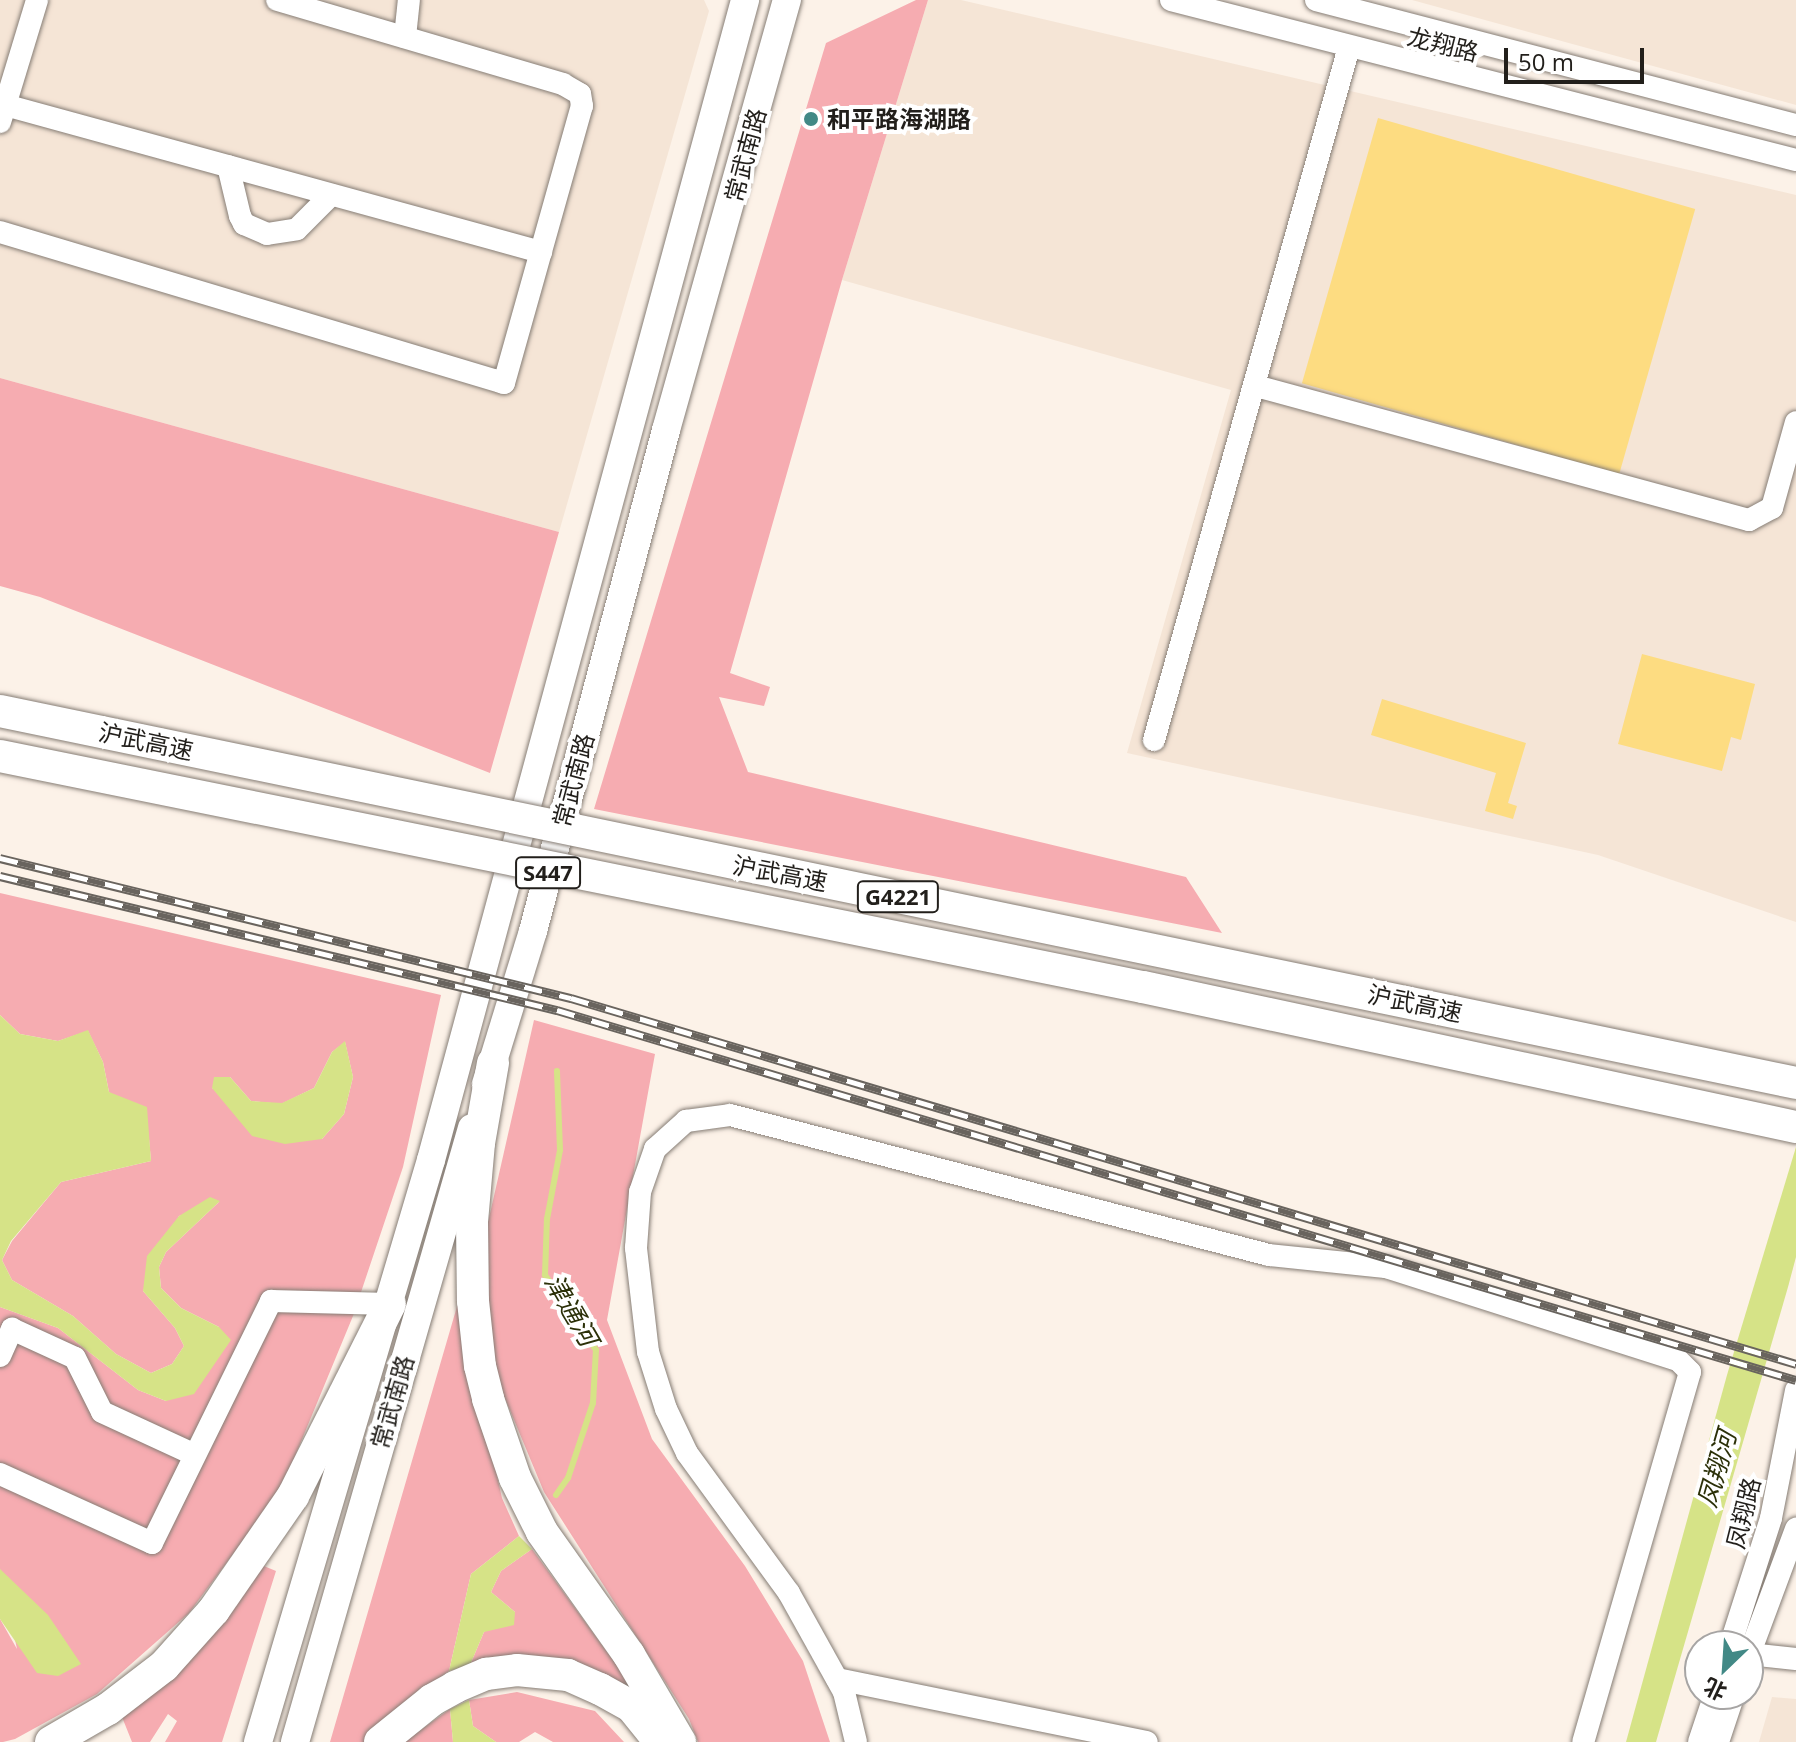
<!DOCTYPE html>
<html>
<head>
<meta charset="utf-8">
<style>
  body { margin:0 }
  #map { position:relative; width:1796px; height:1742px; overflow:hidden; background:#fcf2e8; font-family:"Open Sans","Noto Sans SC",sans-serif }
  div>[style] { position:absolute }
  .built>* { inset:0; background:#f5e5d6 }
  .green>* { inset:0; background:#f6acb1 }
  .water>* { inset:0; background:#d6e387 }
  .stream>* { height:6px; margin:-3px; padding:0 3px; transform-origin:3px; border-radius:3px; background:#d6e387 }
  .building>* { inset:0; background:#fddc81; transform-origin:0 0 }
  .roads { filter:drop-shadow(0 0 2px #867d75) drop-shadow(0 0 2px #867d75) }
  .minor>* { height:22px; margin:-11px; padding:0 11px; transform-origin:11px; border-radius:11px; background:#fff }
  .major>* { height:28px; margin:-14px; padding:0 14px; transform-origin:14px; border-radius:14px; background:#fff }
  .highway>* { height:32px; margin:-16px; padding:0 16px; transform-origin:16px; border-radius:16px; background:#fff }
  .rail>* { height:9px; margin-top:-4.5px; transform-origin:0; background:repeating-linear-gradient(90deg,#fff 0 18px,#69645e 0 36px); box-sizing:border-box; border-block:2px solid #69645e }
  .bridges { filter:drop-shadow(0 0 2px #867d75) drop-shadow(0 0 2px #867d75) }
  .highway-bridge>* { height:32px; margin:-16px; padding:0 16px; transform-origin:16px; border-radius:16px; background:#fff }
  .dots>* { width:22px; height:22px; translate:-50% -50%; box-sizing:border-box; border:4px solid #fff; border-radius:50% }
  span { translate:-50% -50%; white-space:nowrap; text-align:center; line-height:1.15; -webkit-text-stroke:8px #fff; paint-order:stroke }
  .shield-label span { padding:2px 6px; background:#fff; border:2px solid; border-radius:6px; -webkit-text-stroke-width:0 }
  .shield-label { font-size:22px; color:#221f1b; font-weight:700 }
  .street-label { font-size:24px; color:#221f1b }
  .poi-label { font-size:24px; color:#221f1b; font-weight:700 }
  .left { translate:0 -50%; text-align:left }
  .water-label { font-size:26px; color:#2c3109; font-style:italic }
  .north { position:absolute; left:1684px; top:1630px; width:80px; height:80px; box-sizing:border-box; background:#fff; border:2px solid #a7a5a4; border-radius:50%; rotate:205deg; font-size:22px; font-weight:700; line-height:32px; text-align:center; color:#221f1b }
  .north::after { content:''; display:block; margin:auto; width:28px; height:36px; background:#428986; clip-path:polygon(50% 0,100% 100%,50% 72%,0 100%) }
  .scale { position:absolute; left:1504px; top:48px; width:140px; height:36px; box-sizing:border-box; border:4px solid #221f1b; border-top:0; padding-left:10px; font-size:24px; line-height:28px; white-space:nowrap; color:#221f1b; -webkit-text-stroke:6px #fff; paint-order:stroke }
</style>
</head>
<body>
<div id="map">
  <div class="built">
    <div style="clip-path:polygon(0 0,704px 0,709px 11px,559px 532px,0 378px)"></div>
    <div style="clip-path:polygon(928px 0,961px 0,1796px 195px,1796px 922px,1598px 855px,1127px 753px,1231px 390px,842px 280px)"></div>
    <div style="clip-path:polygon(1412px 0,1796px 0,1796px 105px)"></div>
    <div style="clip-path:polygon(1772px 1697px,1796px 1699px,1796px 1742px,1759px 1742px)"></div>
  </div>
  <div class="green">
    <div style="clip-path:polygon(916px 0,928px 0,842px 280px,730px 673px,770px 687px,764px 706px,719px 697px,748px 772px,1186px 877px,1222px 933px,594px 809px,826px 43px)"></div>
    <div style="clip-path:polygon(0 378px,559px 532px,490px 773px,40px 597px,0 586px)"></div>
    <div style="clip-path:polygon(evenodd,0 893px,441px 995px,403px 1167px,353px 1316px,281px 1490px,189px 1613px,97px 1694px,15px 1739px,3px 1742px,0 1742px,0 1619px,17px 1649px,0 1569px,0 1307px,58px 1328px,138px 1390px,166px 1401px,219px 1327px,181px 1308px,161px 1288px,159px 1267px,166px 1252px,219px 1202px,179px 1216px,143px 1291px,175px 1328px,184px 1346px,172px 1364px,151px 1373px,116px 1354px,73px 1316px,12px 1280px,2px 1260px,12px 1241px,61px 1182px,151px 1161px,149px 1139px,109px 1092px,103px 1062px,88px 1031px,58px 1041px,20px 1034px,0 1015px,0 893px,345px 1042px,353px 1077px,344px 1114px,322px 1139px,212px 1088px,230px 1077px,251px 1101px,281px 1104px,314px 1088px,332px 1052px,345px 1042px)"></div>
    <div style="clip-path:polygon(534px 1020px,655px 1054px,607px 1320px,652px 1439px,745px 1566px,803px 1661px,830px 1742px,698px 1742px,689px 1719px,544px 1492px,494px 1372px,484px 1240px)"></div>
    <div style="clip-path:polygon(458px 1303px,502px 1498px,519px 1536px,471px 1574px,449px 1671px,393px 1713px,365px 1742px,330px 1742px)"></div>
    <div style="clip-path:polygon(532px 1549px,631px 1685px,623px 1692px,470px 1665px,484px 1632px,515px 1612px,491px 1592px,501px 1571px)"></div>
    <div style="clip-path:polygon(259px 1564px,276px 1571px,222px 1742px,165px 1742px,177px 1721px,168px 1714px,150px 1742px,132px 1742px,122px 1717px)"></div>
    <div style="clip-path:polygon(517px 1692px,595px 1711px,624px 1742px,553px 1742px,535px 1732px,519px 1742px,496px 1742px,473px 1726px,469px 1700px)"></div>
    <div style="clip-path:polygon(450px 1709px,453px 1742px,404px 1742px)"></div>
  </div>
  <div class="water">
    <div style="clip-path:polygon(0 1015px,20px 1034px,58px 1041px,88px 1030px,103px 1062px,109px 1092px,147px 1107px,151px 1161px,61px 1182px,11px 1241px,2px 1260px,12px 1280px,73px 1316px,116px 1354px,151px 1373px,172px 1364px,184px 1346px,175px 1328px,143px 1291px,147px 1256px,179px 1216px,210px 1197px,220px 1201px,166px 1252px,159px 1267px,161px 1288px,181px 1308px,219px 1327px,231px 1340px,194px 1394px,166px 1401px,138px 1390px,58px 1328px,0 1307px)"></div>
    <div style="clip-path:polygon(345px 1041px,353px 1077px,344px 1114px,322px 1139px,285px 1144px,252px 1136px,212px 1088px,214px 1077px,230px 1077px,251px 1101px,282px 1103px,314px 1088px,332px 1052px)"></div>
    <div style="clip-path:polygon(1796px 1147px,1796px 1257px,1788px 1287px,1656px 1742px,1626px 1742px,1727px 1375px)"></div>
    <div style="clip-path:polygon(519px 1536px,532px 1549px,501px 1571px,491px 1592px,515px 1612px,514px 1625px,484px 1632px,470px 1665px,449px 1671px,471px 1574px)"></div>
    <div style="clip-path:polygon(0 1569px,48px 1615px,81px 1664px,58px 1676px,37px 1673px,0 1619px)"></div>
    <div style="clip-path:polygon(469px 1700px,473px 1726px,496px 1742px,453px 1742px,450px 1709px)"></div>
  </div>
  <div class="stream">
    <div style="left:556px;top:1495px;width:21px;rotate:-55deg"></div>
    <div style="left:568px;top:1478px;width:79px;rotate:-71.6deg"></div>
    <div style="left:593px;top:1403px;width:53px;rotate:-86.8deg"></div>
    <div style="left:596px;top:1350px;width:91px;rotate:-124.2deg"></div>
    <div style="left:545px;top:1275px;width:56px;rotate:-88deg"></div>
    <div style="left:547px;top:1219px;width:70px;rotate:-79.3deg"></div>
    <div style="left:560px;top:1150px;width:79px;rotate:-92.2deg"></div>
  </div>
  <div class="building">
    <div style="left:1378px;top:118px;width:330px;height:276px;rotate:16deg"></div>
    <div style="clip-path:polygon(1642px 654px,1755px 684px,1741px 740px,1731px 737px,1722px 771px,1618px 744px)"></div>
    <div style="clip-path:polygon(1382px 699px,1526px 743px,1508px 803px,1517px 806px,1513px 819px,1485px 811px,1496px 773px,1371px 735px)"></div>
  </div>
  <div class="roads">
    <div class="minor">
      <div style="left:1171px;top:0;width:645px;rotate:14.36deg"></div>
      <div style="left:1316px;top:0;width:496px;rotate:14.6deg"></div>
      <div style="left:405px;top:37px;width:37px;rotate:-84deg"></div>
      <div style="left:5px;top:105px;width:556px;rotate:15.34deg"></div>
      <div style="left:0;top:122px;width:127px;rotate:-73.1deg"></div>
      <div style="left:228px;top:166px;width:51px;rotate:76.5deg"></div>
      <div style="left:240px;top:216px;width:9px;rotate:63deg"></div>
      <div style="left:244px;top:224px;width:25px;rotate:23deg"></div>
      <div style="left:267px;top:234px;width:30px;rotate:-9deg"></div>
      <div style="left:297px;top:229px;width:48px;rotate:-45deg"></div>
      <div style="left:0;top:232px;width:526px;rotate:16.68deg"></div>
      <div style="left:504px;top:383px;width:288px;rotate:-74.3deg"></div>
      <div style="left:582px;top:106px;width:12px;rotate:-99deg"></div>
      <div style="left:580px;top:94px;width:20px;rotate:-150deg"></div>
      <div style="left:563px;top:84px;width:298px;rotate:-163.6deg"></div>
      <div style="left:1256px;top:386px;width:511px;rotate:15.21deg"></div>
      <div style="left:1749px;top:520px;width:26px;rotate:-28deg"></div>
      <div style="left:1772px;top:508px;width:89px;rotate:-74.4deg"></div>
      <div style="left:1154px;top:740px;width:720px;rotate:-74.28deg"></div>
      <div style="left:0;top:1356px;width:30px;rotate:-66deg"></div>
      <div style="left:12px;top:1329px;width:69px;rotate:24.7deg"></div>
      <div style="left:75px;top:1358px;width:60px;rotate:63.4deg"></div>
      <div style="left:102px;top:1412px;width:102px;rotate:24.8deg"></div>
      <div style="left:0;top:1474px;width:167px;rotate:24.4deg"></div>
      <div style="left:152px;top:1543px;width:270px;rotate:-63.8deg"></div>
      <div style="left:271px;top:1301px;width:119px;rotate:1.4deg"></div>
      <div style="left:1730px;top:1646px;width:134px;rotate:-72.2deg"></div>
      <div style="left:1771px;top:1518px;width:130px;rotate:-78.9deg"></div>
      <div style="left:1749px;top:1654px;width:47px;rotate:6.1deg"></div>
      <div style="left:1748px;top:1658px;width:138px;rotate:-69.6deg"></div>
      <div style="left:837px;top:1679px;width:316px;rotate:11.5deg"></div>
      <div style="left:856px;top:1742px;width:51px;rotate:-103.5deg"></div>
      <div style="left:844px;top:1692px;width:113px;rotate:-119.1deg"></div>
      <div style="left:789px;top:1593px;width:173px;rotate:-126.1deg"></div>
      <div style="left:687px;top:1453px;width:49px;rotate:-115.5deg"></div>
      <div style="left:666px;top:1409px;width:60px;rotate:-107.5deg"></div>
      <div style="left:648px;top:1352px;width:105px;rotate:-96.6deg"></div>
      <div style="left:636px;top:1248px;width:56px;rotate:-85.9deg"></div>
      <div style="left:640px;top:1192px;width:46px;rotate:-70.8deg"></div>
      <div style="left:655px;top:1149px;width:42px;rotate:-42.1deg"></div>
      <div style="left:686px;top:1121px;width:44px;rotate:-7.8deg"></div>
      <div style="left:730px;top:1115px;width:557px;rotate:14.56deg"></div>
      <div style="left:1269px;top:1255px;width:118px;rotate:5.9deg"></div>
      <div style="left:1386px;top:1267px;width:306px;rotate:17.7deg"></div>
      <div style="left:1678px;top:1360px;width:17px;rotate:45deg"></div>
      <div style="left:1690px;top:1372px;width:385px;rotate:106.1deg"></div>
      <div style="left:1699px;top:1742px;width:51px;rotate:-71.6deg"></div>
      <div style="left:1718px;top:1742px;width:51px;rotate:-71.6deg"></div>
    </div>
    <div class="major">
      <div style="left:486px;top:1084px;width:160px;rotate:-72.9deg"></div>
      <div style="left:533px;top:931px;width:518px;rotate:-75.13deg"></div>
      <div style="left:666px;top:430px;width:447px;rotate:-74.3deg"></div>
      <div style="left:258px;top:1742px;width:607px;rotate:-73.45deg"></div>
      <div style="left:431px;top:1160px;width:1202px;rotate:-74.85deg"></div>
      <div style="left:295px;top:1742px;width:639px;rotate:-73.92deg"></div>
    </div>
    <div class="highway">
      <div style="left:493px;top:1063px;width:81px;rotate:99.9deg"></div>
      <div style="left:479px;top:1143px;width:79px;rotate:95.1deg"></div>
      <div style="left:472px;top:1222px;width:79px;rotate:89.3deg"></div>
      <div style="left:473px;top:1301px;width:65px;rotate:83.9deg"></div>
      <div style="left:480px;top:1366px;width:34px;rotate:76deg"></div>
      <div style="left:488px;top:1399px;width:83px;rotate:71.1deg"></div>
      <div style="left:515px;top:1478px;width:60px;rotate:63.4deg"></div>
      <div style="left:542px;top:1532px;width:151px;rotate:54.7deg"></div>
      <div style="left:629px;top:1655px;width:101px;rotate:59.6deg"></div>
      <div style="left:51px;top:1742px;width:66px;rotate:-30.1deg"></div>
      <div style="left:108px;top:1709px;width:71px;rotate:-37.5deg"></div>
      <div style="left:164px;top:1666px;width:75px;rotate:-48.2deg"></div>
      <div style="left:214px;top:1610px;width:139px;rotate:-55.3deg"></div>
      <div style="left:293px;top:1496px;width:215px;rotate:-63.2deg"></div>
      <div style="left:380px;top:1742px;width:67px;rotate:-38.9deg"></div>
      <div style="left:432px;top:1700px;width:26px;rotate:-29deg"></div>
      <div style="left:455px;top:1687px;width:34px;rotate:-23deg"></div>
      <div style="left:486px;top:1674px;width:31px;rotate:-7deg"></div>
      <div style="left:517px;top:1670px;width:51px;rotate:5.6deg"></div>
      <div style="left:568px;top:1675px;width:35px;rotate:24deg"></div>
      <div style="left:600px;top:1689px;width:35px;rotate:29deg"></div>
      <div style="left:631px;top:1706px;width:46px;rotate:51.1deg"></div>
    </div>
  </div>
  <div class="rail">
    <div style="left:0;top:858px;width:588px;rotate:13.78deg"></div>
    <div style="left:571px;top:998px;width:1279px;rotate:16.63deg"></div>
    <div style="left:0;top:876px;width:573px;rotate:13.53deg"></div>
    <div style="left:557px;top:1010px;width:1293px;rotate:16.63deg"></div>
  </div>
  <div class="bridges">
    <div class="highway-bridge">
      <div style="left:0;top:711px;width:1834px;rotate:11.7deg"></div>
      <div style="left:0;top:756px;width:1166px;rotate:11.43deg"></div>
      <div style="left:1143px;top:987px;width:668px;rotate:12.1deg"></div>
    </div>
  </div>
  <div class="dots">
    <div style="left:811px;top:119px;background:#428986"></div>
  </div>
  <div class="shield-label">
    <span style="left:548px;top:873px">S447</span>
    <span style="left:898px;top:897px">G4221</span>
  </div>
  <div class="street-label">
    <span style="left:1443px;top:44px;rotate:14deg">龙翔路</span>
    <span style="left:745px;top:155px;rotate:-75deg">常武南路</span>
    <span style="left:146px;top:741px;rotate:12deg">沪武高速</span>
    <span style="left:573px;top:780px;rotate:-75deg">常武南路</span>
    <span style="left:780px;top:873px;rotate:11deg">沪武高速</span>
    <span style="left:1415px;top:1003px;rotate:12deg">沪武高速</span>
    <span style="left:392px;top:1402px;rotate:-74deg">常武南路</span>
    <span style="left:1743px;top:1513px;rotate:-76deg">凤翔路</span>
  </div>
  <div class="poi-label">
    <span class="left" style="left:827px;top:119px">和平路海湖路</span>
  </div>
  <div class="water-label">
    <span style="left:571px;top:1310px;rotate:60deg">津通河</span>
    <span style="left:1717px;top:1469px;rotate:-74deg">凤翔河</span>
  </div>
  <div class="north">北</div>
  <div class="scale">50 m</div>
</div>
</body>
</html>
